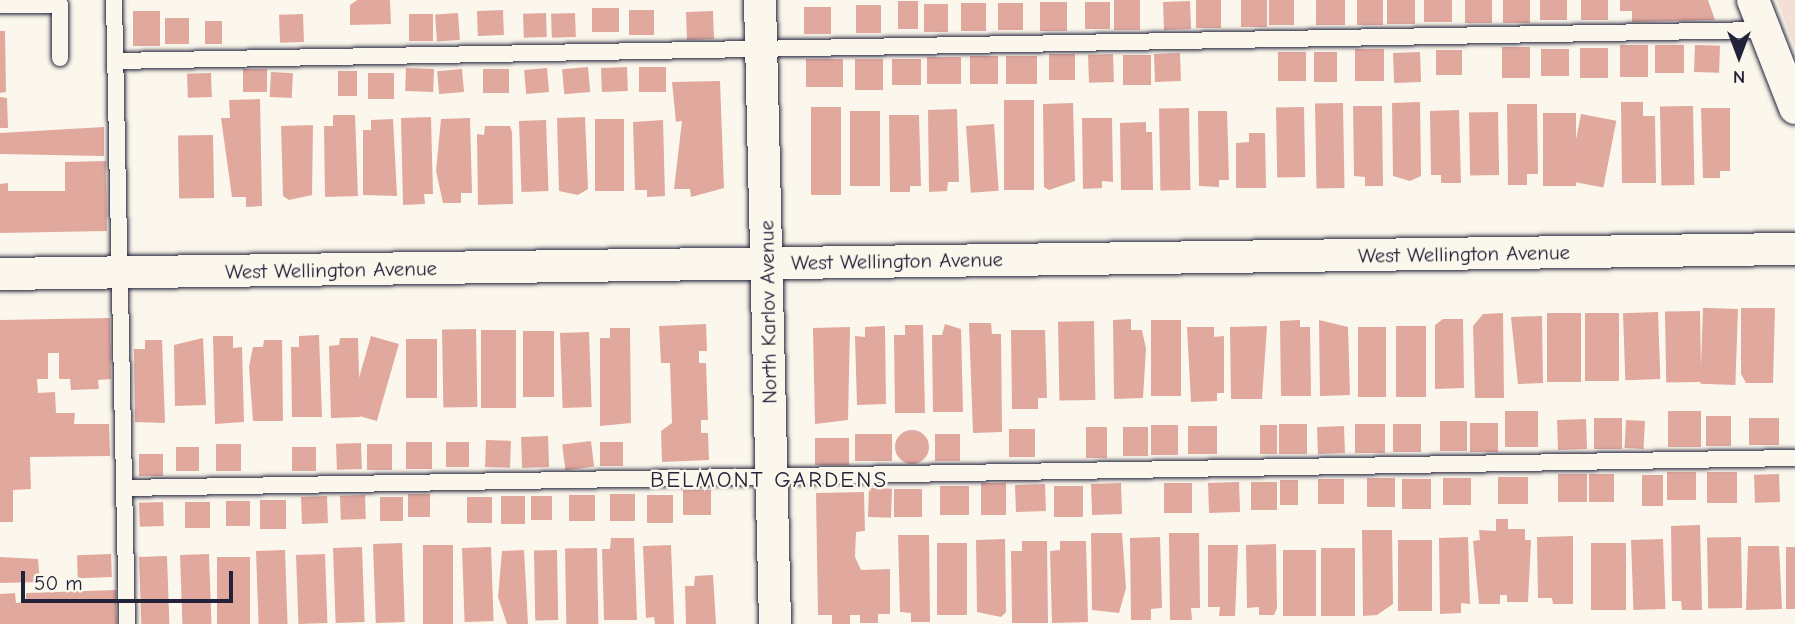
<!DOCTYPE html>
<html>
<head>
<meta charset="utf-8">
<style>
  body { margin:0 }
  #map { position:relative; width:1795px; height:624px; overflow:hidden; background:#fbf7ec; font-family:"Comic Neue",sans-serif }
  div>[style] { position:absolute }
  .built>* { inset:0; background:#f3dfd5 }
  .building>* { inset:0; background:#e1a89e; transform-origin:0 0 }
  .round { border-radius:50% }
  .roads { filter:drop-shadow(0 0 2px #22223b) drop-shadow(0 0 2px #22223b) }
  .service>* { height:16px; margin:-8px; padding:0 8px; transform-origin:8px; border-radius:8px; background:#fbf7ec }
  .minor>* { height:32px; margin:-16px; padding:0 16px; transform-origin:16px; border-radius:16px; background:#fbf7ec }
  span { translate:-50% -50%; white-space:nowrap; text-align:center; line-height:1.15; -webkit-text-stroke:5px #fbf7ec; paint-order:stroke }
  .street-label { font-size:21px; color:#22223b }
  .neighbourhood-label { font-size:23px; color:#22223b; letter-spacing:2px }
  .north { position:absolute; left:1704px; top:21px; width:70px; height:70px; -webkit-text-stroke:5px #fbf7ec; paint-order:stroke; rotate:180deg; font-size:19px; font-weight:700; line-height:28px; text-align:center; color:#22223b }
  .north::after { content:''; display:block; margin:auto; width:24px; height:32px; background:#22223b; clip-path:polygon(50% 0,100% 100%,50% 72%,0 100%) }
  .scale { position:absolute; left:21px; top:571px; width:212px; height:32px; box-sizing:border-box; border:4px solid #22223b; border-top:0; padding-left:9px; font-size:21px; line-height:24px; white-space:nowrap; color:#22223b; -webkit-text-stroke:5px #fbf7ec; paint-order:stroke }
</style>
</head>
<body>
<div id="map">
  <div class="built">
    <div style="clip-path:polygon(1777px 0,1795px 0,1795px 48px)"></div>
  </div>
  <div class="building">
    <div style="clip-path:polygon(357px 0,390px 0,391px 24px,350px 25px,350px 5px)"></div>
    <div style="left:1114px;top:0;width:26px;height:30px"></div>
    <div style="left:1196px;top:0;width:25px;height:28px"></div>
    <div style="left:1241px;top:0;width:26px;height:27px"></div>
    <div style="left:1269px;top:0;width:25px;height:25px"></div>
    <div style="left:1316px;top:0;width:29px;height:25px"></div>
    <div style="left:1357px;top:0;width:26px;height:25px"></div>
    <div style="left:1387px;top:0;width:28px;height:24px"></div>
    <div style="left:1424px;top:0;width:28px;height:22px"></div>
    <div style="left:1465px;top:0;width:27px;height:23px"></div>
    <div style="left:1503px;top:0;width:27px;height:23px"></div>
    <div style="left:1540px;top:0;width:27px;height:20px"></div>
    <div style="left:1581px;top:0;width:27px;height:20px"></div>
    <div style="clip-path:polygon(1620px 0,1708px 0,1715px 20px,1632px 22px,1632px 11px,1620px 11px)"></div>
    <div style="left:898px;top:1px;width:20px;height:28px"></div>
    <div style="left:1190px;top:1px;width:28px;height:27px;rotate:88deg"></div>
    <div style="left:1040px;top:2px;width:27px;height:29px"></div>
    <div style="left:1085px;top:2px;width:25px;height:27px"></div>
    <div style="left:961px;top:3px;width:25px;height:28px"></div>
    <div style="left:998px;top:3px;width:25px;height:27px"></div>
    <div style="left:924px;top:4px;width:24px;height:28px"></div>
    <div style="left:856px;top:5px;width:25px;height:28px"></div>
    <div style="left:804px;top:7px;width:27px;height:27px"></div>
    <div style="left:619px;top:8px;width:24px;height:27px;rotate:90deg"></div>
    <div style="left:503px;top:10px;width:25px;height:26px;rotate:88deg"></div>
    <div style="left:654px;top:10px;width:25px;height:25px;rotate:90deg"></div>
    <div style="left:160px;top:11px;width:35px;height:27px;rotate:90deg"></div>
    <div style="left:713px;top:11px;width:28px;height:27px;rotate:88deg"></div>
    <div style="left:458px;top:13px;width:27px;height:23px;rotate:86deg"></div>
    <div style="left:546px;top:13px;width:24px;height:23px;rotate:88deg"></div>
    <div style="left:575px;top:13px;width:24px;height:24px;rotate:88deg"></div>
    <div style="left:303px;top:14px;width:28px;height:24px;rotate:88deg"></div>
    <div style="left:409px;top:14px;width:24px;height:27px"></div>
    <div style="left:165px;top:18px;width:24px;height:26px"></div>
    <div style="left:205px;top:21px;width:17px;height:23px"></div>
    <div style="clip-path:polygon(0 31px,5px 31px,6px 92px,0 93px)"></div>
    <div style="left:1620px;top:45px;width:28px;height:32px"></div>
    <div style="left:1684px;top:45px;width:28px;height:29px;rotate:90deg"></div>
    <div style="left:1695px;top:45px;width:25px;height:27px;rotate:2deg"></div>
    <div style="left:1502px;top:47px;width:28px;height:31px"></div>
    <div style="left:1580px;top:48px;width:28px;height:30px"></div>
    <div style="left:1384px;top:49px;width:32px;height:29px;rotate:90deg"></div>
    <div style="left:1541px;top:49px;width:28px;height:27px"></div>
    <div style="left:1436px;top:50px;width:26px;height:25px"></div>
    <div style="left:1306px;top:52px;width:29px;height:28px;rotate:90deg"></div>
    <div style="left:1314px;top:52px;width:23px;height:30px"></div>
    <div style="left:1420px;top:52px;width:30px;height:27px;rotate:88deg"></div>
    <div style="left:1180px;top:53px;width:28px;height:26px;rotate:88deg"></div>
    <div style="left:1049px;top:54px;width:26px;height:26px"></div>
    <div style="left:1113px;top:54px;width:28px;height:25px;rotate:88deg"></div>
    <div style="left:1123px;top:55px;width:28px;height:30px"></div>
    <div style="left:970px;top:56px;width:28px;height:28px"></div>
    <div style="left:1006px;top:56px;width:31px;height:28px"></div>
    <div style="left:961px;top:57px;width:27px;height:34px;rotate:90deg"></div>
    <div style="left:843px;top:59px;width:28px;height:37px;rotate:90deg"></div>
    <div style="left:855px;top:59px;width:28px;height:31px"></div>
    <div style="left:921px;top:59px;width:26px;height:29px;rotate:90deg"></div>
    <div style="left:588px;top:67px;width:25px;height:26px;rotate:85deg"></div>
    <div style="left:627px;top:67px;width:24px;height:26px;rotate:88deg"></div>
    <div style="left:666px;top:67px;width:25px;height:27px;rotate:90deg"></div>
    <div style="left:406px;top:68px;width:28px;height:23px;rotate:2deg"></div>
    <div style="left:547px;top:68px;width:24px;height:23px;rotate:85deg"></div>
    <div style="left:243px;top:69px;width:24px;height:23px"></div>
    <div style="left:462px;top:69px;width:23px;height:25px;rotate:85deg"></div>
    <div style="left:483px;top:69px;width:26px;height:24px"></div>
    <div style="left:357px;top:71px;width:25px;height:19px;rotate:90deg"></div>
    <div style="left:271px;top:72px;width:22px;height:25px;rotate:3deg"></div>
    <div style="left:211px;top:73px;width:24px;height:24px;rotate:88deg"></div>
    <div style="left:368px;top:73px;width:26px;height:26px"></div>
    <div style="clip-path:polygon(720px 81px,724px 188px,691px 197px,690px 189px,674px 189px,682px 121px,676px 122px,672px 82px)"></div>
    <div style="clip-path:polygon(0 97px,7px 98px,8px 128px,0 128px)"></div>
    <div style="clip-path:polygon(260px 99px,262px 206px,246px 207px,246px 197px,232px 197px,221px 118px,230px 118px,229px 100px)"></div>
    <div style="left:1004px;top:100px;width:30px;height:90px"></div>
    <div style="clip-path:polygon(1420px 102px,1421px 176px,1410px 181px,1393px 176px,1392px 103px)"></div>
    <div style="clip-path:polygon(1621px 102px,1643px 102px,1643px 116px,1655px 116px,1656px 183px,1622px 183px)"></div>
    <div style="clip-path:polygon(1073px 103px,1075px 181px,1049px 190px,1044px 187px,1043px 104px)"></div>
    <div style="left:1343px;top:103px;width:85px;height:28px;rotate:89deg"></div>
    <div style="clip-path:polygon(1507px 104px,1537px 104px,1538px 174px,1527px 174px,1527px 185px,1508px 185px)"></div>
    <div style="clip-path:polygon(1353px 106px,1382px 106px,1383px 186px,1365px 186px,1365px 177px,1354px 176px)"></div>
    <div style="left:1693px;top:106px;width:79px;height:33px;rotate:89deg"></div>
    <div style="left:811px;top:107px;width:30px;height:88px"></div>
    <div style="left:1304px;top:107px;width:70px;height:28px;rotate:89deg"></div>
    <div style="left:1189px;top:108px;width:82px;height:30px;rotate:89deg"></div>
    <div style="clip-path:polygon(1701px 108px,1730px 108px,1730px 171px,1720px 171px,1720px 178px,1703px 178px)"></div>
    <div style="clip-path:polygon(957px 109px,959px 182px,948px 182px,947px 191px,929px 192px,928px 110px)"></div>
    <div style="clip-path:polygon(1459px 110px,1461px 183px,1441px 183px,1441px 175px,1431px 175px,1430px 111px)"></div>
    <div style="left:850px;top:111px;width:30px;height:75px"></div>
    <div style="clip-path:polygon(1198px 111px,1227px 111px,1229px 180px,1219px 180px,1219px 187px,1199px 186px)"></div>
    <div style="left:1498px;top:112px;width:63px;height:29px;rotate:89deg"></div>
    <div style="left:1543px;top:113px;width:33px;height:73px"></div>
    <div style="left:1581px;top:114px;width:36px;height:68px;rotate:11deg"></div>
    <div style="clip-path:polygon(333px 115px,355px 115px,358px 196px,325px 197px,324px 126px,333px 126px)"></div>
    <div style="clip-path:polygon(889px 115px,919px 115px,921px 186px,910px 186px,910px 192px,890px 192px)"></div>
    <div style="clip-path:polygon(431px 117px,433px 194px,424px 194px,425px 204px,403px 205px,401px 118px)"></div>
    <div style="clip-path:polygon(585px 117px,588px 189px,578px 195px,559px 191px,557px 118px)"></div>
    <div style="clip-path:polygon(470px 118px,472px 193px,461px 193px,461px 203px,443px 203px,436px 171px,441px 119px)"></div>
    <div style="clip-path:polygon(1082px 118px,1112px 118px,1113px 182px,1102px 181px,1102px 188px,1083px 189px)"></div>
    <div style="clip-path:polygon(393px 119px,397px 196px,363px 195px,363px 130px,371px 130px,371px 120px)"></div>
    <div style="left:595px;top:119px;width:29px;height:72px"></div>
    <div style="left:546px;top:120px;width:71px;height:27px;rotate:88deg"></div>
    <div style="clip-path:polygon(663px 120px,665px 196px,647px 197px,647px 190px,635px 190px,633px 122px)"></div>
    <div style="clip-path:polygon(1146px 122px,1146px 132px,1152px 132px,1153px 190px,1121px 190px,1120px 123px)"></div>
    <div style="left:994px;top:124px;width:67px;height:28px;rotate:86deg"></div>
    <div style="clip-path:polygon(313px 125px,312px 195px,289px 200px,283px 196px,281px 126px)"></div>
    <div style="clip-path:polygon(485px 126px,510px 126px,512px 132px,513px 204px,478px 205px,477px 134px,484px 135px)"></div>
    <div style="clip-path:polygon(104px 127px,104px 156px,0 154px,0 133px)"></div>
    <div style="clip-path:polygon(1249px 133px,1265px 133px,1266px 188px,1236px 188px,1236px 143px,1249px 142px)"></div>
    <div style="left:213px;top:135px;width:63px;height:35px;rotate:89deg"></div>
    <div style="clip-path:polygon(106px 161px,107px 231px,0 233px,0 184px,8px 183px,8px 191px,65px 191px,65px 162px)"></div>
    <div style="clip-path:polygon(1741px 308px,1775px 308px,1773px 383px,1746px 383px,1741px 374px)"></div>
    <div style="left:1738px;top:309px;width:76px;height:35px;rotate:92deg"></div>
    <div style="left:1700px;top:311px;width:71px;height:35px;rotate:89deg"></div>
    <div style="left:1658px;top:312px;width:67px;height:35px;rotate:88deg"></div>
    <div style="clip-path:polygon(1503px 313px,1504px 398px,1475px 398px,1473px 326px,1483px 314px)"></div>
    <div style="left:1581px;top:313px;width:69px;height:34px;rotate:90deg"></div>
    <div style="left:1585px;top:313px;width:34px;height:68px"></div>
    <div style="clip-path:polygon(1542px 316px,1543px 383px,1518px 384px,1511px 317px)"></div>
    <div style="clip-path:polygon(110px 318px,111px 379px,98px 380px,99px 389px,71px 390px,70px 379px,59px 379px,59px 353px,48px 353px,48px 379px,37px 379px,38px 393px,55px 392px,56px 413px,75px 413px,74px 424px,109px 424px,110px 456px,30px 457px,31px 489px,13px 490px,13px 522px,0 522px,0 320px)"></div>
    <div style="clip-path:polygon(1131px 319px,1131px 330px,1142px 330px,1146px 349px,1143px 398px,1114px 399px,1113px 320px)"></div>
    <div style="clip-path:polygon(1443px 319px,1463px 319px,1464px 388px,1435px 389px,1435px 325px)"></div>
    <div style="left:1151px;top:320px;width:30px;height:76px"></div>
    <div style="clip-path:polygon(1300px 320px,1300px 327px,1310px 327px,1311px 396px,1281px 396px,1280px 321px)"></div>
    <div style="clip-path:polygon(1319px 320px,1348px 327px,1350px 395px,1320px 396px)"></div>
    <div style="left:1094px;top:321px;width:79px;height:36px;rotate:89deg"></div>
    <div style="clip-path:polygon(969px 323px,991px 323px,992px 334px,1001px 334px,1002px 432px,973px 433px)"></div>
    <div style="clip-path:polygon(706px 324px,707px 351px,699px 351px,699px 363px,706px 363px,708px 420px,701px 420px,701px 433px,708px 433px,709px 460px,662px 462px,661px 431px,672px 423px,670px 363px,661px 363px,659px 326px)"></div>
    <div style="clip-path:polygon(945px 324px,961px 329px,963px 412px,933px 412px,932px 335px,942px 335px)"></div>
    <div style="clip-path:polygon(905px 325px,923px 325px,925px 413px,895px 413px,894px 335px,905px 335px)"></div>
    <div style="clip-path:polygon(885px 326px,886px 404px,857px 405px,855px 336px,865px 337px,865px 327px)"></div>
    <div style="clip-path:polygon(1267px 326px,1262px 399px,1231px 399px,1230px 327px)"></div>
    <div style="left:1396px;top:326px;width:30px;height:71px"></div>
    <div style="clip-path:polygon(850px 327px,848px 420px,815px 424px,813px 328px)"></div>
    <div style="clip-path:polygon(1187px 327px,1214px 327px,1214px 337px,1224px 336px,1224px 393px,1217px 393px,1217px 401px,1191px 402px)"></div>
    <div style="left:1358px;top:327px;width:28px;height:70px"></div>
    <div style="clip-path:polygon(610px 328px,630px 328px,631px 423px,600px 426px,600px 338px,610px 338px)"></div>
    <div style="left:476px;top:329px;width:78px;height:34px;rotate:89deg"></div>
    <div style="left:481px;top:330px;width:35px;height:78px"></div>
    <div style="clip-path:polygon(1011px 330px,1045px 330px,1047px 398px,1038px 398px,1038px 409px,1012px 409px)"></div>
    <div style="left:523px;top:331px;width:31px;height:66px"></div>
    <div style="left:589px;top:332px;width:75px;height:29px;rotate:88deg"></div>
    <div style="clip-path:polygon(319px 335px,322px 417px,292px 417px,291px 347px,299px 347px,299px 336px)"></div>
    <div style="clip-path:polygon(213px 336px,233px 336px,233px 348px,242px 347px,244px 422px,215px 424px)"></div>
    <div style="left:371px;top:336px;width:29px;height:80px;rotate:16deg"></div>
    <div style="clip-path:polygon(203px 338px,206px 405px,175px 406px,174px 345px)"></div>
    <div style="clip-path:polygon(340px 338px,358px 338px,360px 417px,331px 418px,329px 346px,339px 345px)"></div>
    <div style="left:437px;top:339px;width:59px;height:31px;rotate:90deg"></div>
    <div style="clip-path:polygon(145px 340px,162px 340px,165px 423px,135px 422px,134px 349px,145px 349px)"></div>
    <div style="clip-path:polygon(264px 340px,282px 340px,283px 421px,253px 421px,249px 367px,253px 347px,263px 347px)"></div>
    <div style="left:1505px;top:411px;width:33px;height:36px"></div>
    <div style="left:1701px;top:411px;width:36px;height:33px;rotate:90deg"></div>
    <div style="left:1731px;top:416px;width:30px;height:25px;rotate:90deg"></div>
    <div style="left:1594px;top:418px;width:28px;height:31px"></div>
    <div style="left:1779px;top:418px;width:27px;height:30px;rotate:90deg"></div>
    <div style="left:1586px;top:419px;width:30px;height:29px;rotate:88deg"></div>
    <div style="left:1626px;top:420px;width:19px;height:28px;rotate:3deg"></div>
    <div style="left:1467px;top:421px;width:30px;height:27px;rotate:90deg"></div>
    <div style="left:1470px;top:423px;width:28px;height:29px"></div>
    <div style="left:1307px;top:424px;width:30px;height:28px;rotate:90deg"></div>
    <div style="left:1385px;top:424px;width:29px;height:30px;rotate:90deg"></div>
    <div style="left:1393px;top:424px;width:28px;height:28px"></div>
    <div style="left:1178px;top:425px;width:30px;height:27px;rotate:90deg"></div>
    <div style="left:1277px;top:425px;width:29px;height:17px;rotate:90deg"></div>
    <div style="left:1188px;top:426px;width:29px;height:28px"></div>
    <div style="left:1344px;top:426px;width:27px;height:27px;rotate:88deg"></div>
    <div style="left:1086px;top:427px;width:21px;height:31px"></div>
    <div style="left:1123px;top:427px;width:25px;height:29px"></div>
    <div style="left:1009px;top:429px;width:26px;height:28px"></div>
    <div class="round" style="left:895px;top:430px;width:34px;height:34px"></div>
    <div style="left:892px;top:434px;width:27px;height:37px;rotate:90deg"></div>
    <div style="left:935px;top:434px;width:25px;height:27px"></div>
    <div style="left:548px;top:436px;width:31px;height:27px;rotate:88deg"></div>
    <div style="left:815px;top:438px;width:34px;height:27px"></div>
    <div style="left:486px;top:440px;width:25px;height:27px;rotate:2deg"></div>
    <div style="left:591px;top:441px;width:26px;height:29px;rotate:83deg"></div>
    <div style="left:406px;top:442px;width:26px;height:27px"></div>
    <div style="left:446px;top:442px;width:23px;height:25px"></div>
    <div style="left:600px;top:442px;width:23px;height:24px"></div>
    <div style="left:361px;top:443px;width:26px;height:25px;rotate:88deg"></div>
    <div style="left:216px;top:444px;width:25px;height:27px"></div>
    <div style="left:392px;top:444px;width:26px;height:25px;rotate:90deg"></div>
    <div style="left:176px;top:447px;width:23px;height:24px"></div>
    <div style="left:292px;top:447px;width:24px;height:24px"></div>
    <div style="left:139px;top:454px;width:24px;height:22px"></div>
    <div style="left:1667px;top:472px;width:29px;height:28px"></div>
    <div style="left:1707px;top:472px;width:30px;height:31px"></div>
    <div style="left:1558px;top:474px;width:29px;height:28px"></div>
    <div style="left:1614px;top:474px;width:28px;height:25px;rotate:90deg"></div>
    <div style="left:1779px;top:474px;width:28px;height:25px;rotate:88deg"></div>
    <div style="left:1642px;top:475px;width:21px;height:31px"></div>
    <div style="left:1498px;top:477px;width:30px;height:27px"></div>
    <div style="left:1395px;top:478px;width:29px;height:28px;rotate:90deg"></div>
    <div style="left:1443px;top:478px;width:28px;height:27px"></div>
    <div style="left:1318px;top:479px;width:26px;height:25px"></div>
    <div style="left:1402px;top:479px;width:29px;height:30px"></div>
    <div style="left:1280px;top:480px;width:18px;height:25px"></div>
    <div style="left:1239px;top:482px;width:30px;height:31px;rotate:88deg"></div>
    <div style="left:1251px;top:482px;width:26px;height:28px"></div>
    <div style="left:1006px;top:483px;width:32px;height:25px;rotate:90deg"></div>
    <div style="left:1121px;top:483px;width:31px;height:30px;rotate:88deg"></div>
    <div style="left:1164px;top:483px;width:28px;height:30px"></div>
    <div style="left:1045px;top:484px;width:27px;height:30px;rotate:88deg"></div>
    <div style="left:969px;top:486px;width:29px;height:29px;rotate:90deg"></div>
    <div style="left:1054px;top:486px;width:29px;height:31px"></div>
    <div style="left:869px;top:488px;width:23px;height:29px;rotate:2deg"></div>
    <div style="left:894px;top:489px;width:28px;height:28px"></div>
    <div style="left:683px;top:490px;width:28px;height:25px"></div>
    <div style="clip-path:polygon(864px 492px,865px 531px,856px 532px,855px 557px,861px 570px,890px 569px,890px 614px,878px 614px,878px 623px,860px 623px,860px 615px,850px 615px,850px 624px,832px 624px,832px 615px,818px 615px,816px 493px)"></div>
    <div style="left:408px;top:494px;width:22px;height:23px"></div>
    <div style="left:610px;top:494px;width:25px;height:27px"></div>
    <div style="left:365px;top:495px;width:24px;height:25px;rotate:88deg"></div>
    <div style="left:569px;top:495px;width:26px;height:26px"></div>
    <div style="left:647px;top:495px;width:26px;height:28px"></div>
    <div style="left:327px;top:496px;width:27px;height:26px;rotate:88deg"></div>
    <div style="left:501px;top:496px;width:24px;height:28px"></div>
    <div style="left:531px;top:496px;width:21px;height:24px"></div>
    <div style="left:380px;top:497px;width:23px;height:24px"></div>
    <div style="left:467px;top:497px;width:25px;height:26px"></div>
    <div style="left:286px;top:500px;width:29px;height:26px;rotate:90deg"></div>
    <div style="left:226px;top:501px;width:24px;height:25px"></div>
    <div style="left:163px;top:502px;width:24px;height:24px;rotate:88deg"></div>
    <div style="left:185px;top:502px;width:25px;height:26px"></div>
    <div style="clip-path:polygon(1496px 519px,1508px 519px,1508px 529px,1525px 529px,1525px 540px,1531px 540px,1528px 602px,1507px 602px,1507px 595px,1500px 595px,1500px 604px,1479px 604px,1473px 541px,1480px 540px,1479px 530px,1496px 531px)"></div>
    <div style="clip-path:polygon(1700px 525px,1702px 610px,1682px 610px,1681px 601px,1672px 601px,1671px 526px)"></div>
    <div style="clip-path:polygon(1362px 530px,1392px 530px,1393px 604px,1377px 615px,1363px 616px)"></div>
    <div style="clip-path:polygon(1091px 533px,1122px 533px,1126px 588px,1119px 613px,1092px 610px)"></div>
    <div style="clip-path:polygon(1169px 533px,1199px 533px,1200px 608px,1191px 608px,1192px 620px,1170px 620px)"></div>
    <div style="clip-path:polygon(898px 535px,929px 535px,930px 622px,911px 622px,911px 613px,900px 612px)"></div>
    <div style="clip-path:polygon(1573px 536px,1573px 604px,1553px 604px,1552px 598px,1538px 598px,1537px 537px)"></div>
    <div style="clip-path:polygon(1160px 537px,1162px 608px,1151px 609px,1151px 620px,1131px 620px,1130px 538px)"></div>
    <div style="clip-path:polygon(1468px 537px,1470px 604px,1461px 603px,1461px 613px,1440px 614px,1439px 538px)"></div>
    <div style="left:1741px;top:537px;width:71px;height:34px;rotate:89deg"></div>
    <div style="clip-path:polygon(611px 538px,634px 538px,637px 620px,604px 620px,602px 549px,610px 549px)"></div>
    <div style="clip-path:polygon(1005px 539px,1006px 612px,1001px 617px,977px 612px,976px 540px)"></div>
    <div style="left:1663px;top:539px;width:70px;height:32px;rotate:88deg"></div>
    <div style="left:1398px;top:540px;width:34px;height:71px"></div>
    <div style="clip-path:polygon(1022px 541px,1047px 541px,1048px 623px,1012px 623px,1011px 551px,1022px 551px)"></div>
    <div style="clip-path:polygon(1060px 541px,1086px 541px,1088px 622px,1052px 623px,1050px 551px,1060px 550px)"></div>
    <div style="left:402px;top:543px;width:79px;height:29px;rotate:88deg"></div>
    <div style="left:937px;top:543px;width:30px;height:72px"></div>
    <div style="left:1591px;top:543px;width:35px;height:67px"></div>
    <div style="clip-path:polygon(1276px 544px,1277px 608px,1274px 615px,1259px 615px,1259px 607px,1247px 608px,1246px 545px)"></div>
    <div style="left:423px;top:545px;width:30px;height:79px"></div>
    <div style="clip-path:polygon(671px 545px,674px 624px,655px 624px,654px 617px,646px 618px,643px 546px)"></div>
    <div style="clip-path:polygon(1208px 545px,1238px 545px,1235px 616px,1219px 616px,1220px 607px,1208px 607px)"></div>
    <div style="clip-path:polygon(1748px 546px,1779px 546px,1782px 609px,1746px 610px)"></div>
    <div style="left:362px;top:547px;width:75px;height:29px;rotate:88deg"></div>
    <div style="left:491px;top:547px;width:74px;height:29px;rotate:88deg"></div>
    <div style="left:1786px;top:547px;width:9px;height:62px"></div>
    <div style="left:597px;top:548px;width:76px;height:32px;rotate:89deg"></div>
    <div style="left:1321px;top:548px;width:34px;height:68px"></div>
    <div style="left:285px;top:550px;width:74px;height:29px;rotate:88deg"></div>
    <div style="clip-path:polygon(524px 550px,528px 624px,507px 624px,498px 597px,502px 551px)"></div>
    <div style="left:557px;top:550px;width:70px;height:23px;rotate:89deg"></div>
    <div style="left:1283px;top:550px;width:33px;height:66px"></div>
    <div style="left:111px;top:554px;width:23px;height:34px;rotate:88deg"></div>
    <div style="left:209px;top:554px;width:70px;height:29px;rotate:88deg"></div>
    <div style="left:325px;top:554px;width:69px;height:29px;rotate:88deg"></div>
    <div style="left:167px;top:556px;width:68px;height:28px;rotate:88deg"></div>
    <div style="clip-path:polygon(0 557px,38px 559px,40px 582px,0 583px)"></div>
    <div style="left:217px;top:557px;width:33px;height:67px"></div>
    <div style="clip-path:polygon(713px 575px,716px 624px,686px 624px,685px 586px,694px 586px,695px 576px)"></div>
    <div style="clip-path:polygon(116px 590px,117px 624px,0 624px,0 594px,15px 593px,16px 603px,26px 602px,26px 593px)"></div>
  </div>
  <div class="roads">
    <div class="service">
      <div style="left:114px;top:0;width:624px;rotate:88.81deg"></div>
      <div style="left:0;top:5px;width:60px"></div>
      <div style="left:60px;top:5px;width:53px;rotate:90deg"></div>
      <div style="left:115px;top:61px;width:1650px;rotate:-1.08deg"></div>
      <div style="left:124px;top:488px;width:1671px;rotate:-1.03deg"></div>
    </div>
    <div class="minor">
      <div style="left:760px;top:0;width:624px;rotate:88.62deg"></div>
      <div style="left:1753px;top:0;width:116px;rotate:68.7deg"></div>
      <div style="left:0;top:274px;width:1795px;rotate:-0.8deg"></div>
    </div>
  </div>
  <div class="street-label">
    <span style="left:1464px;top:254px;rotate:-1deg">West Wellington Avenue</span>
    <span style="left:897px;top:261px;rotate:-1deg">West Wellington Avenue</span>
    <span style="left:331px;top:270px;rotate:-1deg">West Wellington Avenue</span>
    <span style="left:768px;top:312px;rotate:-91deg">North Karlov Avenue</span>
  </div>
  <div class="neighbourhood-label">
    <span style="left:769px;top:480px">BELMONT GARDENS</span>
  </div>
  <div class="north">N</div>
  <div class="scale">50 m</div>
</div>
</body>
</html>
